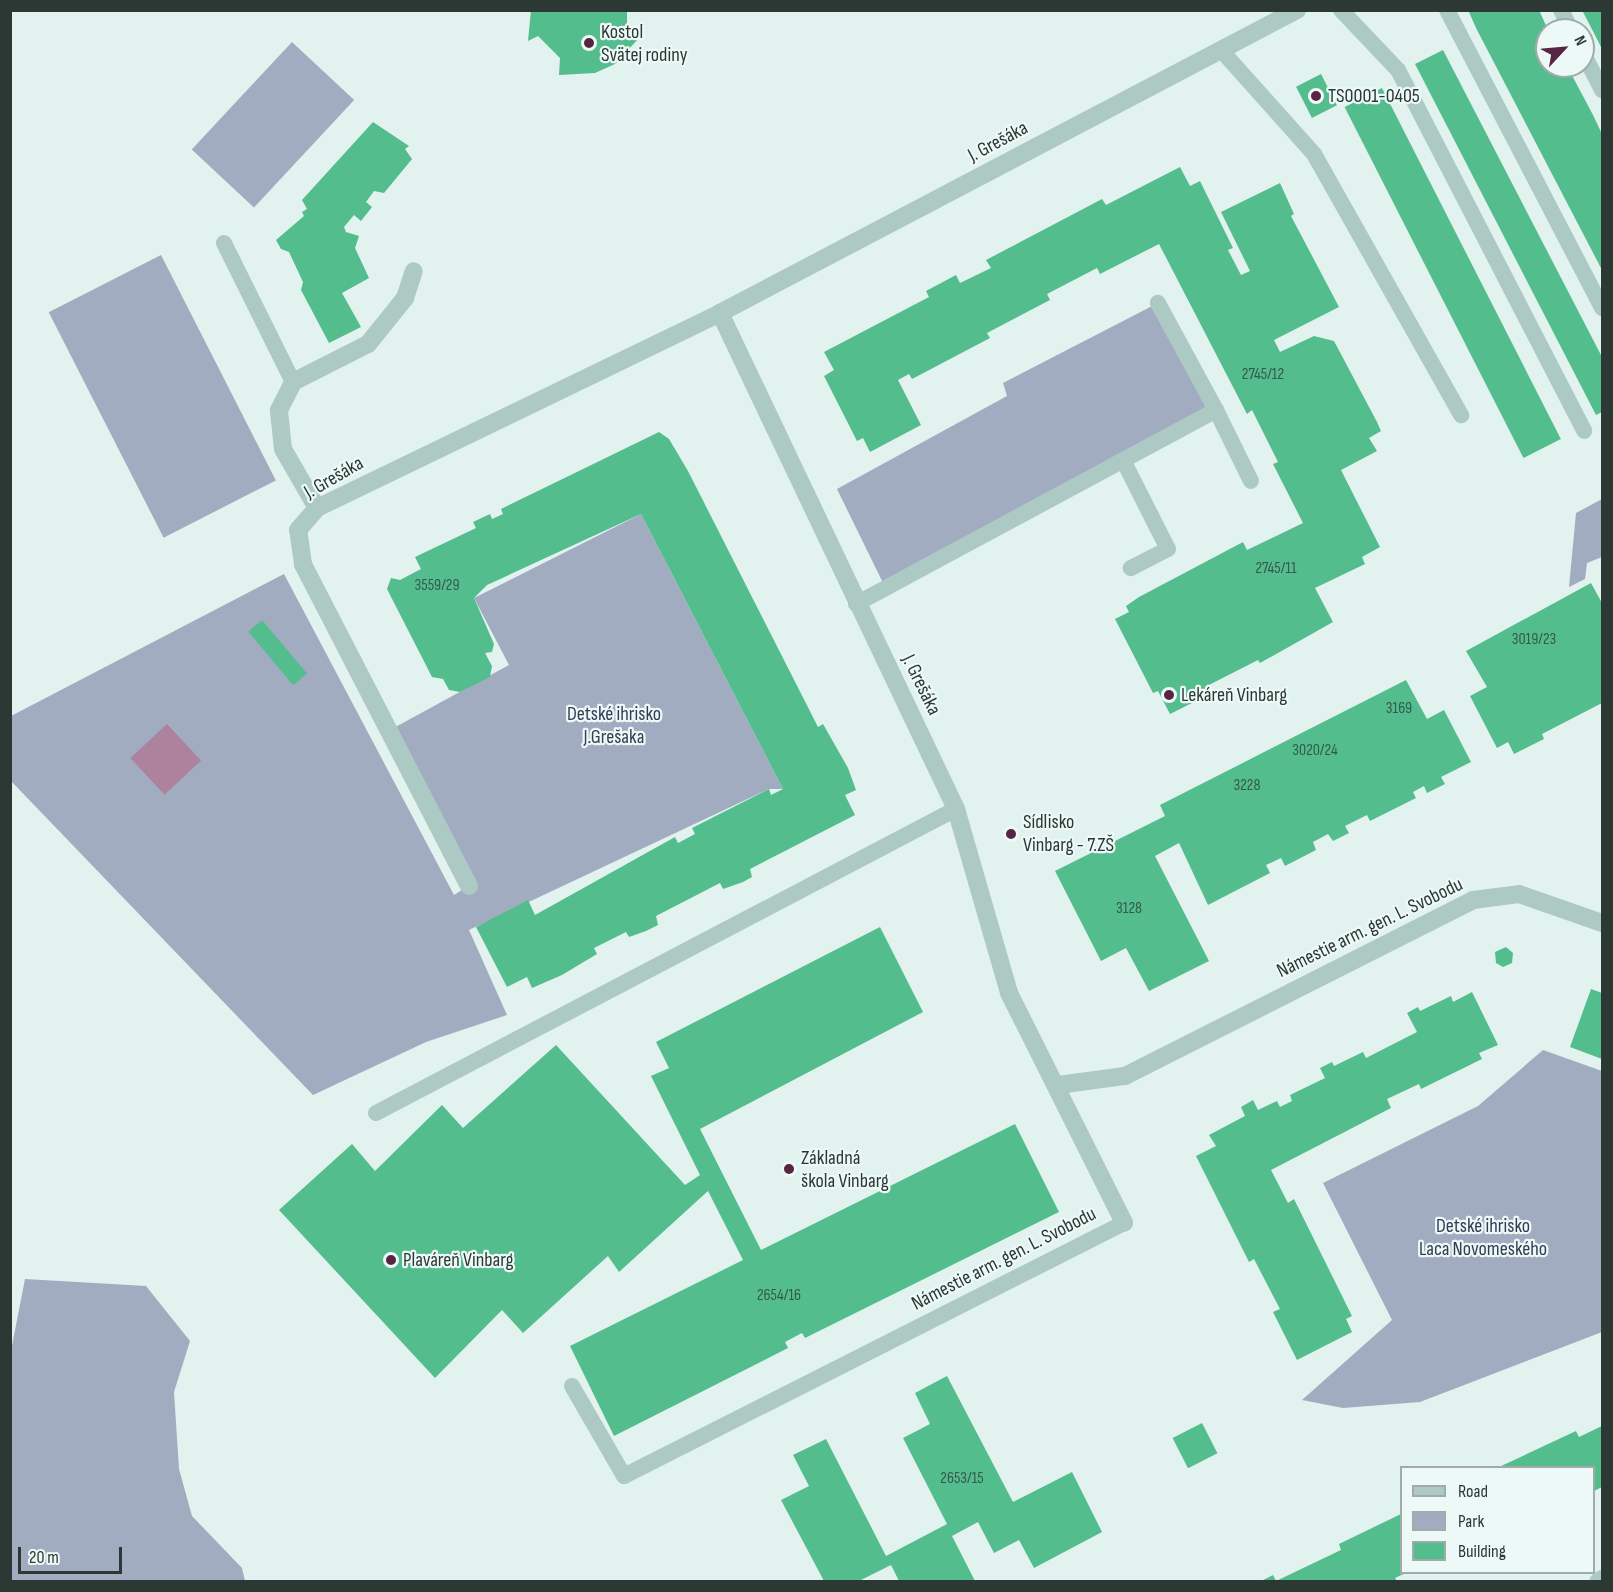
<!DOCTYPE html>
<html>
<head>
<meta charset="utf-8">
<style>
  body { margin:0 }
  #map { position:relative; width:1613px; height:1592px; overflow:hidden; background:#e1f2ef; font-family:"Sofia Sans Condensed",sans-serif }
  div>[style] { position:absolute }
  .green>* { inset:0; background:#a2acc0; transform-origin:0 0 }
  .water>* { inset:0; background:#ad829d; transform-origin:0 0 }
  .building>* { inset:0; background:#54bd8e; transform-origin:0 0 }
  .lane>* { height:16px; margin:-8px; padding:0 8px; transform-origin:8px; border-radius:8px; background:#adc9c3 }
  .street>* { height:18px; margin:-9px; padding:0 9px; transform-origin:9px; border-radius:9px; background:#adc9c3 }
  .dots>* { width:16px; height:16px; translate:-50% -50%; box-sizing:border-box; border:3px solid #edf9f7; border-radius:50% }
  span { translate:-50% -50%; white-space:nowrap; text-align:center; line-height:1.15; -webkit-text-stroke:4.5px #edf9f7; paint-order:stroke }
  .number-label { font-size:16px; color:#35594a }
  .number-label span { -webkit-text-stroke-width:0 }
  .poi-label { font-size:20px; color:#2b3833 }
  .left { translate:0 -50%; text-align:left }
  .street-label { font-size:20px; color:#2b3833 }
  .park-label { font-size:20px; color:#313c55 }
  .frame { position:absolute; inset:0; border:12px solid #2b3833; pointer-events:none }
  .legend { position:absolute; left:1400px; top:1466px; width:195px; height:108px; box-sizing:border-box; background:#edf9f7; border:2px solid #9faca9; margin:0; padding:8px 10px; list-style:none; font-size:18px; color:#2b3833 }
  .legend li { display:flex; align-items:center; gap:12px; height:30px }
  .legend b { width:30px; border:2px solid #9faca9 }
  .north { position:absolute; left:1535px; top:18px; width:60px; height:60px; box-sizing:border-box; background:#edf9f7; border:2px solid #9faca9; border-radius:50%; rotate:64deg; font-size:16px; font-weight:700; line-height:24px; text-align:center; color:#2b3833 }
  .north::after { content:''; display:block; margin:auto; width:21px; height:27px; background:#572443; clip-path:polygon(50% 0,100% 100%,50% 72%,0 100%) }
  .scale { position:absolute; left:18px; top:1547px; width:104px; height:27px; box-sizing:border-box; border:3px solid #2b3833; border-top:0; padding-left:8px; font-size:18px; line-height:21px; white-space:nowrap; color:#2b3833; -webkit-text-stroke:4px #edf9f7; paint-order:stroke }
</style>
</head>
<body>
<div id="map">
  <div class="green">
    <div style="left:292px;top:42px;width:85px;height:147px;rotate:43deg"></div>
    <div style="left:161px;top:255px;width:253px;height:126px;rotate:63deg"></div>
    <div style="clip-path:polygon(1158px 303px,1216px 410px,886px 589px,837px 489px,1007px 396px,1003px 383px)"></div>
    <div style="clip-path:polygon(1602px 499px,1602px 557px,1587px 563px,1585px 579px,1569px 587px,1576px 513px)"></div>
    <div style="clip-path:polygon(641px 514px,783px 789px,769px 789px,469px 930px,507px 1015px,426px 1042px,313px 1095px,11px 781px,11px 716px,284px 574px,454px 895px,468px 886px,390px 730px,509px 665px,474px 598px)"></div>
    <div style="clip-path:polygon(1543px 1050px,1602px 1071px,1602px 1332px,1420px 1402px,1343px 1408px,1302px 1400px,1392px 1320px,1323px 1183px,1478px 1106px)"></div>
    <div style="clip-path:polygon(25px 1279px,146px 1286px,190px 1341px,174px 1392px,179px 1469px,192px 1516px,242px 1568px,245px 1581px,11px 1581px,10px 1356px)"></div>
  </div>
  <div class="water">
    <div style="left:167px;top:724px;width:50px;height:50px;rotate:47deg"></div>
  </div>
  <div class="building">
    <div style="clip-path:polygon(531px 10px,627px 10px,627px 27px,640px 37px,615px 64px,595px 73px,559px 75px,560px 58px,538px 36px,528px 41px)"></div>
    <div style="clip-path:polygon(1472px 10px,1539px 10px,1548px 30px,1547px 66px,1567px 66px,1593px 115px,1602px 134px,1602px 270px,1476px 28px,1469px 12px)"></div>
    <div style="clip-path:polygon(1582px 10px,1602px 10px,1602px 49px,1598px 41px)"></div>
    <div style="clip-path:polygon(1443px 50px,1602px 357px,1602px 412px,1596px 415px,1415px 64px)"></div>
    <div style="left:1321px;top:74px;width:35px;height:28px;rotate:63deg"></div>
    <div style="left:1382px;top:88px;width:394px;height:42px;rotate:63deg"></div>
    <div style="clip-path:polygon(373px 122px,409px 146px,405px 149px,412px 159px,384px 193px,374px 191px,366px 202px,372px 207px,361px 221px,354px 215px,344px 227px,346px 232px,359px 236px,355px 248px,369px 278px,342px 293px,361px 327px,329px 343px,301px 290px,303px 282px,289px 252px,281px 249px,276px 240px,304px 216px,302px 212px,307px 209px,302px 200px)"></div>
    <div style="clip-path:polygon(1180px 167px,1190px 186px,1200px 181px,1233px 248px,1228px 250px,1241px 275px,1250px 271px,1221px 212px,1280px 183px,1294px 214px,1291px 216px,1339px 307px,1274px 340px,1280px 352px,1314px 336px,1334px 341px,1377px 422px,1381px 431px,1369px 438px,1377px 451px,1341px 470px,1380px 547px,1362px 557px,1365px 564px,1315px 588px,1333px 622px,1260px 663px,1258px 660px,1205px 687px,1207px 691px,1194px 697px,1196px 701px,1170px 714px,1158px 691px,1153px 693px,1115px 619px,1129px 612px,1126px 606px,1139px 597px,1243px 542px,1247px 550px,1303px 523px,1273px 464px,1278px 462px,1252px 410px,1247px 414px,1159px 244px,1100px 274px,1097px 268px,1047px 294px,1050px 300px,987px 333px,990px 338px,912px 379px,909px 374px,898px 380px,921px 425px,870px 452px,863px 438px,857px 441px,824px 376px,834px 370px,824px 352px,929px 297px,926px 291px,956px 275px,960px 283px,991px 268px,986px 260px,1102px 199px,1106px 205px)"></div>
    <div style="clip-path:polygon(659px 432px,669px 439px,688px 471px,818px 727px,823px 724px,848px 768px,856px 790px,845px 795px,855px 815px,750px 869px,752px 877px,743px 882px,723px 889px,720px 883px,656px 916px,658px 925px,646px 931px,629px 937px,626px 932px,594px 948px,597px 954px,562px 975px,532px 988px,527px 977px,507px 987px,476px 927px,528px 900px,535px 915px,675px 837px,678px 843px,695px 834px,692px 828px,769px 789px,771px 795px,783px 789px,641px 514px,487px 585px,474px 598px,494px 644px,492px 652px,485px 653px,492px 666px,490px 677px,460px 692px,449px 690px,443px 679px,432px 677px,387px 589px,391px 578px,400px 580px,421px 569px,415px 557px,476px 528px,473px 522px,490px 514px,492px 519px,503px 514px,501px 509px)"></div>
    <div style="clip-path:polygon(1591px 583px,1602px 603px,1602px 703px,1542px 734px,1544px 739px,1514px 754px,1508px 742px,1497px 748px,1470px 696px,1487px 687px,1466px 651px)"></div>
    <div style="left:262px;top:620px;width:70px;height:18px;rotate:50deg"></div>
    <div style="clip-path:polygon(1406px 680px,1427px 719px,1444px 710px,1471px 762px,1441px 777px,1445px 784px,1427px 793px,1424px 786px,1413px 792px,1416px 798px,1370px 821px,1367px 815px,1345px 826px,1349px 833px,1333px 841px,1328px 834px,1313px 842px,1316px 850px,1285px 866px,1281px 858px,1266px 865px,1270px 873px,1208px 905px,1179px 843px,1155px 856px,1209px 961px,1149px 991px,1126px 948px,1101px 961px,1055px 871px,1165px 816px,1160px 805px)"></div>
    <div style="clip-path:polygon(880px 927px,923px 1012px,700px 1129px,761px 1250px,1015px 1124px,1059px 1212px,805px 1338px,802px 1333px,785px 1342px,788px 1348px,614px 1436px,570px 1346px,743px 1260px,708px 1191px,619px 1272px,608px 1256px,523px 1333px,502px 1310px,435px 1378px,279px 1210px,352px 1144px,375px 1171px,442px 1105px,463px 1128px,556px 1045px,685px 1185px,700px 1175px,651px 1076px,669px 1068px,656px 1042px)"></div>
    <div style="clip-path:polygon(1506px 947px,1513px 953px,1512px 963px,1503px 967px,1496px 963px,1495px 952px)"></div>
    <div style="clip-path:polygon(1591px 989px,1602px 993px,1602px 1059px,1570px 1047px)"></div>
    <div style="clip-path:polygon(1472px 992px,1498px 1045px,1479px 1053px,1482px 1059px,1421px 1089px,1419px 1084px,1387px 1099px,1391px 1108px,1271px 1170px,1288px 1203px,1294px 1199px,1352px 1316px,1346px 1319px,1352px 1332px,1297px 1360px,1273px 1312px,1280px 1309px,1269px 1288px,1254px 1259px,1249px 1262px,1196px 1156px,1216px 1146px,1209px 1135px,1245px 1116px,1241px 1107px,1253px 1100px,1258px 1110px,1277px 1101px,1280px 1107px,1292px 1101px,1290px 1095px,1325px 1078px,1320px 1068px,1332px 1062px,1334px 1066px,1363px 1052px,1366px 1058px,1417px 1032px,1407px 1013px,1418px 1007px,1420px 1011px,1451px 996px,1453px 1002px)"></div>
    <div style="clip-path:polygon(947px 1376px,1013px 1502px,1072px 1472px,1102px 1532px,1034px 1568px,1019px 1540px,994px 1553px,978px 1522px,952px 1536px,975px 1581px,899px 1581px,891px 1565px,859px 1581px,824px 1581px,781px 1500px,809px 1486px,793px 1455px,826px 1439px,886px 1556px,947px 1524px,903px 1438px,930px 1424px,915px 1393px)"></div>
    <div style="left:1202px;top:1423px;width:34px;height:33px;rotate:63deg"></div>
    <div style="clip-path:polygon(1602px 1426px,1602px 1487px,1594px 1491px,1593px 1467px,1499px 1467px,1576px 1431px,1579px 1437px)"></div>
    <div style="clip-path:polygon(1401px 1514px,1401px 1572px,1408px 1572px,1395px 1578px,1397px 1581px,1261px 1581px,1273px 1575px,1276px 1581px,1341px 1550px,1339px 1544px)"></div>
  </div>
  <div class="lane">
    <div style="left:1341px;top:10px;width:83px;rotate:46.5deg"></div>
    <div style="left:1398px;top:70px;width:406px;rotate:62.7deg"></div>
    <div style="left:1447px;top:10px;width:336px;rotate:62.5deg"></div>
    <div style="left:1561px;top:10px;width:22px;rotate:63deg"></div>
    <div style="left:1221px;top:50px;width:140px;rotate:48.2deg"></div>
    <div style="left:1314px;top:154px;width:300px;rotate:60.6deg"></div>
    <div style="left:1583px;top:53px;width:42px;rotate:62.8deg"></div>
    <div style="left:224px;top:243px;width:155px;rotate:63.6deg"></div>
    <div style="left:1216px;top:410px;width:79px;rotate:63.8deg"></div>
    <div style="left:1124px;top:462px;width:97px;rotate:63.2deg"></div>
    <div style="left:1168px;top:549px;width:42px;rotate:152.8deg"></div>
    <div style="left:856px;top:604px;width:409px;rotate:-28.3deg"></div>
    <div style="left:1216px;top:410px;width:122px;rotate:-118.5deg"></div>
    <div style="left:376px;top:1113px;width:655px;rotate:-27.66deg"></div>
    <div style="left:572px;top:1386px;width:104px;rotate:60deg"></div>
    <div style="left:624px;top:1476px;width:560px;rotate:-26.84deg"></div>
  </div>
  <div class="street">
    <div style="left:720px;top:313px;width:549px;rotate:64.55deg"></div>
    <div style="left:956px;top:809px;width:191px;rotate:73.9deg"></div>
    <div style="left:1009px;top:993px;width:257px;rotate:63.4deg"></div>
    <div style="left:317px;top:508px;width:68px;rotate:-120deg"></div>
    <div style="left:283px;top:449px;width:39px;rotate:-96deg"></div>
    <div style="left:279px;top:410px;width:31px;rotate:-63deg"></div>
    <div style="left:293px;top:382px;width:84px;rotate:-26.9deg"></div>
    <div style="left:368px;top:344px;width:59px;rotate:-51.2deg"></div>
    <div style="left:405px;top:298px;width:28px;rotate:-72deg"></div>
    <div style="left:469px;top:886px;width:362px;rotate:-117.3deg"></div>
    <div style="left:303px;top:564px;width:34px;rotate:-98deg"></div>
    <div style="left:298px;top:530px;width:29px;rotate:-49deg"></div>
    <div style="left:317px;top:508px;width:448px;rotate:-25.8deg"></div>
    <div style="left:720px;top:313px;width:652px;rotate:-27.71deg"></div>
    <div style="left:1058px;top:1085px;width:68px;rotate:-7.7deg"></div>
    <div style="left:1125px;top:1076px;width:390px;rotate:-26.8deg"></div>
    <div style="left:1473px;top:900px;width:46px;rotate:-7.4deg"></div>
    <div style="left:1519px;top:894px;width:88px;rotate:19.3deg"></div>
    <div style="left:1598px;top:1582px;width:5px;rotate:-37deg"></div>
  </div>
  <div class="dots">
    <div style="left:589px;top:43px;background:#572443"></div>
    <div style="left:1316px;top:96px;background:#572443"></div>
    <div style="left:1169px;top:695px;background:#572443"></div>
    <div style="left:1011px;top:834px;background:#572443"></div>
    <div style="left:789px;top:1169px;background:#572443"></div>
    <div style="left:391px;top:1260px;background:#572443"></div>
  </div>
  <div class="number-label">
    <span style="left:1263px;top:375px">2745/12</span>
    <span style="left:1276px;top:569px">2745/11</span>
    <span style="left:437px;top:586px">3559/29</span>
    <span style="left:1534px;top:640px">3019/23</span>
    <span style="left:1399px;top:709px">3169</span>
    <span style="left:1315px;top:751px">3020/24</span>
    <span style="left:1247px;top:786px">3228</span>
    <span style="left:1129px;top:909px">3128</span>
    <span style="left:779px;top:1296px">2654/16</span>
    <span style="left:962px;top:1479px">2653/15</span>
  </div>
  <div class="poi-label">
    <span class="left" style="left:601px;top:44px">Kostol<br>Svätej rodiny</span>
    <span class="left" style="left:1328px;top:96px">TS0001-0405</span>
    <span class="left" style="left:1181px;top:695px">Lekáreň Vinbarg</span>
    <span class="left" style="left:1023px;top:834px">Sídlisko<br>Vinbarg - 7.ZŠ</span>
    <span class="left" style="left:801px;top:1170px">Základná<br>škola Vinbarg</span>
    <span class="left" style="left:403px;top:1260px">Plaváreň Vinbarg</span>
  </div>
  <div class="street-label">
    <span style="left:998px;top:142px;rotate:-28deg">J. Grešáka</span>
    <span style="left:334px;top:478px;rotate:-30deg">J. Grešáka</span>
    <span style="left:921px;top:685px;rotate:64deg">J. Grešáka</span>
    <span style="left:1370px;top:928px;rotate:-26deg">Námestie arm. gen. L. Svobodu</span>
    <span style="left:1004px;top:1259px;rotate:-27deg">Námestie arm. gen. L. Svobodu</span>
  </div>
  <div class="park-label">
    <span style="left:614px;top:726px">Detské ihrisko<br>J.Grešaka</span>
    <span style="left:1483px;top:1238px">Detské ihrisko<br>Laca Novomeského</span>
  </div>
  <div class="frame"></div>
  <ul class="legend">
  <li><b style="height:8px;background:#adc9c3"></b>Road</li>
  <li><b style="height:16px;background:#a2acc0"></b>Park</li>
  <li><b style="height:16px;background:#54bd8e"></b>Building</li>
  </ul>
  <div class="north">N</div>
  <div class="scale">20 m</div>
</div>
</body>
</html>
